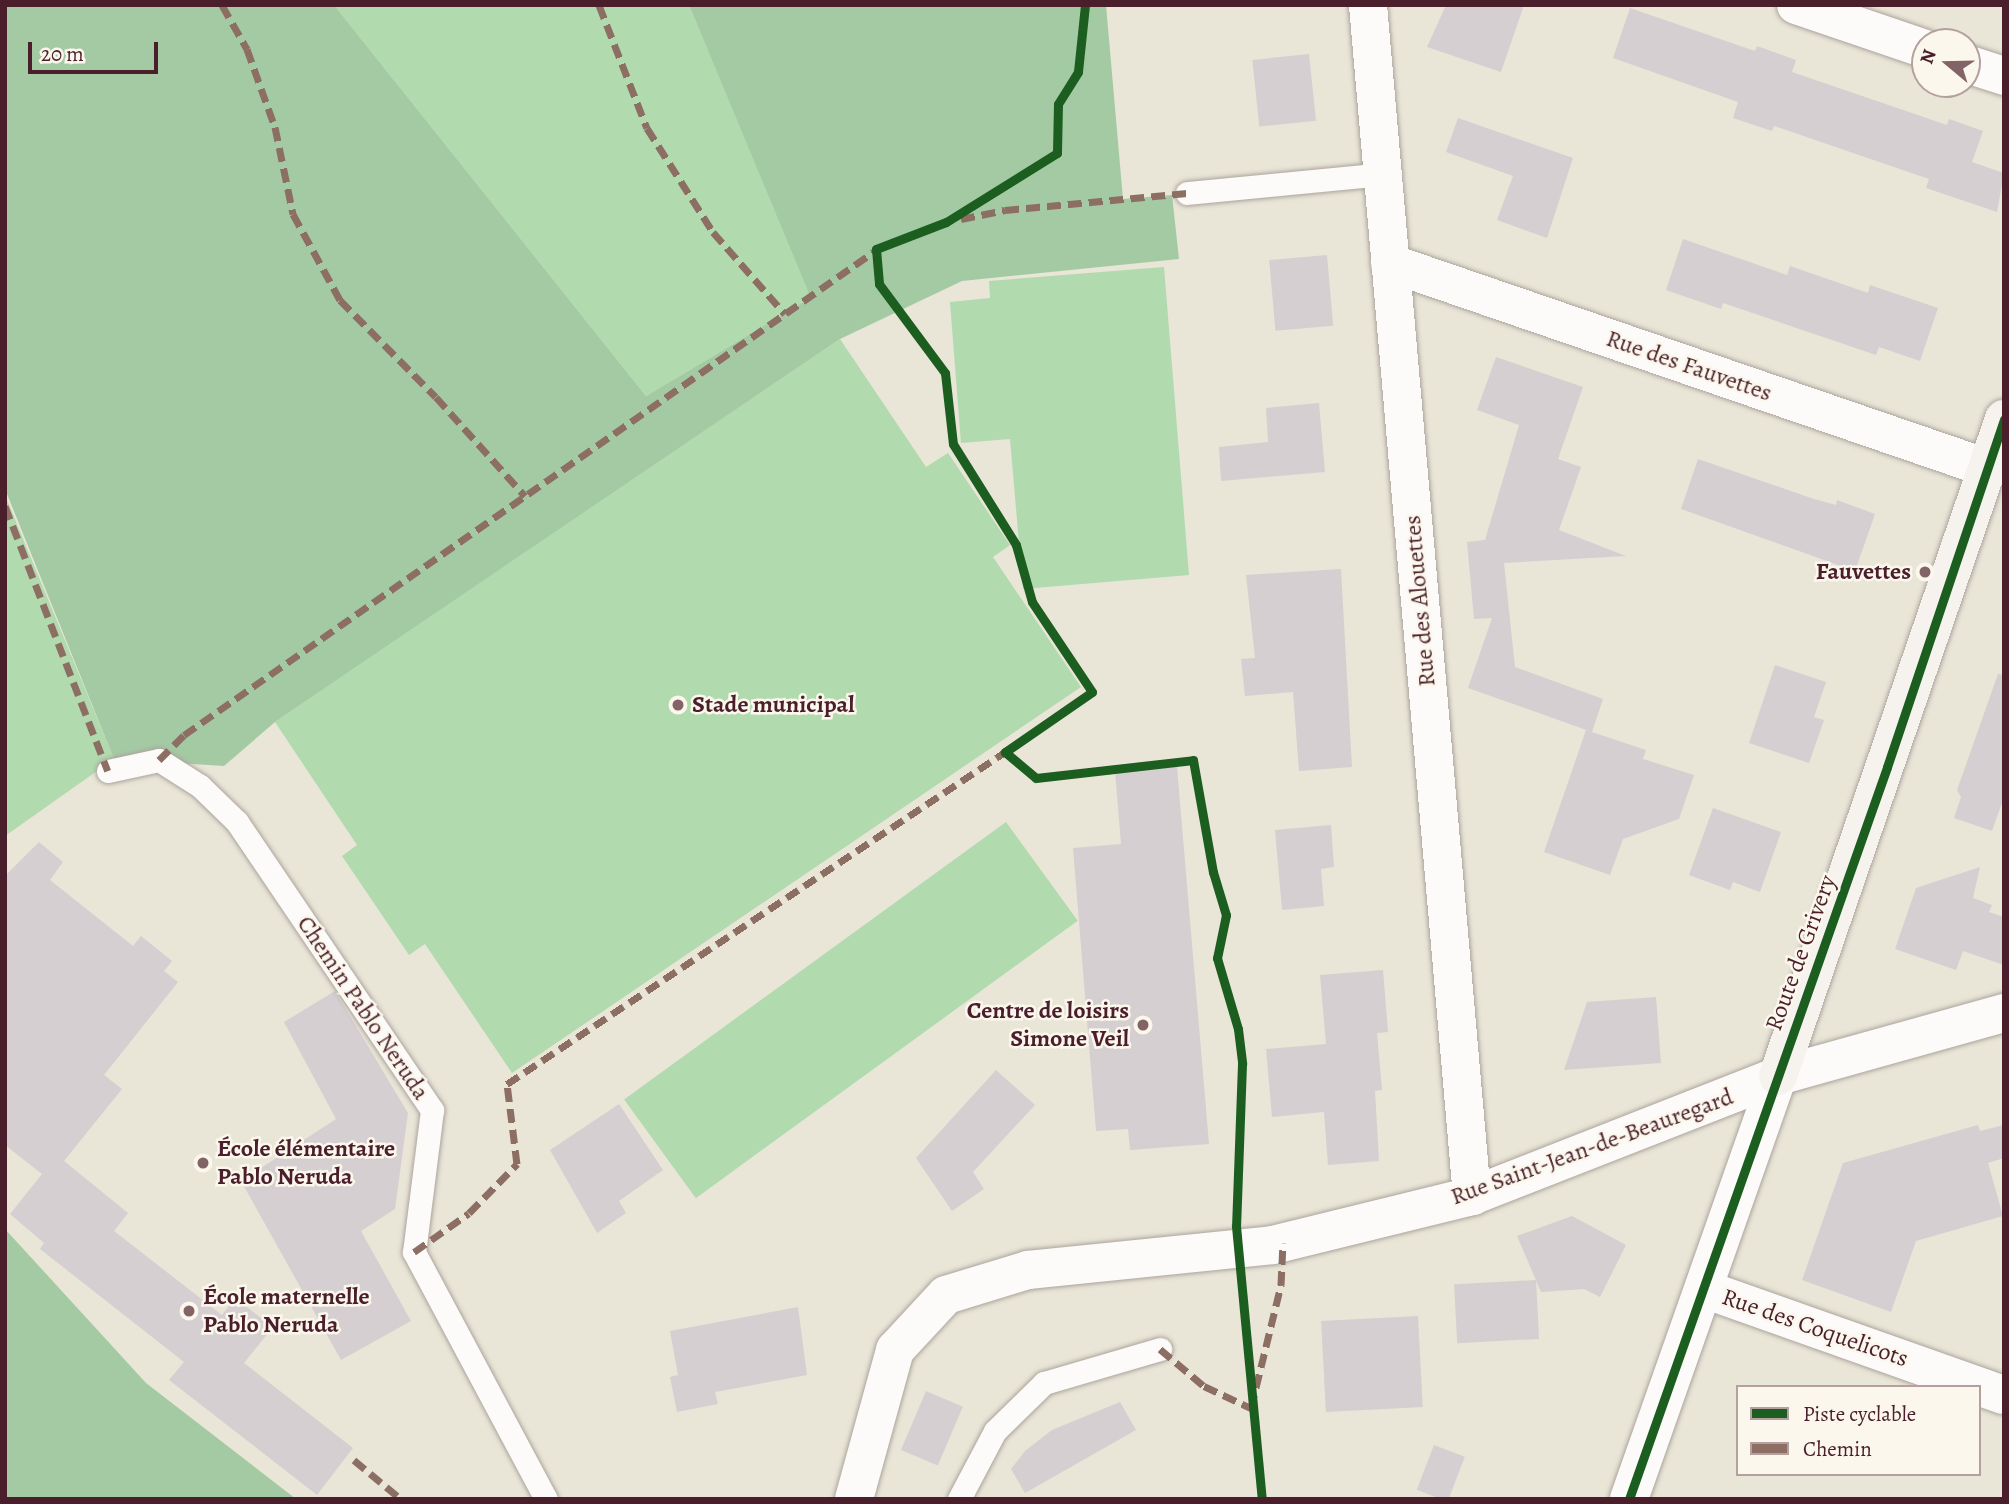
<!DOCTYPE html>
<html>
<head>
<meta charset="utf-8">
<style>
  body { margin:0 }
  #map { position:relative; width:2009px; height:1504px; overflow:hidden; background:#e9e5d7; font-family:Alegreya,serif }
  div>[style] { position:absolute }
  .green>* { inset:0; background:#b1daaf; transform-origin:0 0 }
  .forest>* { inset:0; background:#a4caa4 }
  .building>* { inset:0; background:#d5cfd1; transform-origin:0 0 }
  .roads { filter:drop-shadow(0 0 2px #aca49d) drop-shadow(0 0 2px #aca49d) }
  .lane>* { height:23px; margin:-11.5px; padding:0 11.5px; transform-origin:11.5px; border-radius:11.5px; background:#fcfbf9 }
  .street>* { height:38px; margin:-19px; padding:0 19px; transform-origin:19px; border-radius:19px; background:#fcfbf9 }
  .secondary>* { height:38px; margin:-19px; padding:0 19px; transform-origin:19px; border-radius:19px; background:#f6f3ee }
  .quiet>* { height:7px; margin-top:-3.5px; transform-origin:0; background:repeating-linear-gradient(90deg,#8d6e63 0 14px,transparent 0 21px) }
  .cycleway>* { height:9px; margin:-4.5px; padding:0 4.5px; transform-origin:4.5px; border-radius:4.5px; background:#1b5e20 }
  .dots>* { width:19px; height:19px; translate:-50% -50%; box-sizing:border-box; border:4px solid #fbf7ec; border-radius:50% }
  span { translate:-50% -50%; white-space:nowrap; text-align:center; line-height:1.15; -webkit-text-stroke:5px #fbf7ec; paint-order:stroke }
  .street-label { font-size:24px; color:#4a1f2b }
  .poi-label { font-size:24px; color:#4a1f2b; font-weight:700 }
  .right { translate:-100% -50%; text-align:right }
  .left { translate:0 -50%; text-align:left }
  .frame { position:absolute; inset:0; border:7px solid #4a1f2b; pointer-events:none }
  .legend { position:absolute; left:1736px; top:1385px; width:245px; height:91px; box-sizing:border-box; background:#fbf7ec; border:2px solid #b4a19f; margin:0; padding:9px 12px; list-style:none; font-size:21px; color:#4a1f2b }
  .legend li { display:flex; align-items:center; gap:14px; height:35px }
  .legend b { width:35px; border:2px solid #b4a19f }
  .north { position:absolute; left:1911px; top:28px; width:70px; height:70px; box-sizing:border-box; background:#fbf7ec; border:2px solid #b4a19f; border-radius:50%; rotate:289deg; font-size:19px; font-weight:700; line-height:28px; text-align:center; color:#4a1f2b }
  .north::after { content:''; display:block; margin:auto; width:24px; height:32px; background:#826467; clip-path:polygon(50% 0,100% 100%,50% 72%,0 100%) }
  .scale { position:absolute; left:28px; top:42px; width:130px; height:32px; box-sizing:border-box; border:4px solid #4a1f2b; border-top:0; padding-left:9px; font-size:21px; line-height:24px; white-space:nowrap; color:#4a1f2b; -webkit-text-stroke:5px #fbf7ec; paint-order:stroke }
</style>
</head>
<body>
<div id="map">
  <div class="green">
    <div style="clip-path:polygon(334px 5px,689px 5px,812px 298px,646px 396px)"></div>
    <div style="clip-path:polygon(1164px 267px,1189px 575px,1023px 589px,1010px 439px,961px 443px,950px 302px,990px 298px,989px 281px)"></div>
    <div style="clip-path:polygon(840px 339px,926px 467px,948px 453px,1010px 545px,993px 557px,1081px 687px,512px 1073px,425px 944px,409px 955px,342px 856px,357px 845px,275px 722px)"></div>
    <div style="clip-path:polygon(5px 495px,114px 759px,5px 836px)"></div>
    <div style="left:1006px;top:822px;width:122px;height:472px;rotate:54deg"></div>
  </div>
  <div class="forest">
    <div style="clip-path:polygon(5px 5px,334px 5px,646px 396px,811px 298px,689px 5px,1106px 5px,1123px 199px,1172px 195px,1179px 259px,962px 281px,840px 339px,275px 722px,224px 766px,114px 759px,5px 489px)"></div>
    <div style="clip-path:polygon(5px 1229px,146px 1383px,296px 1499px,5px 1499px)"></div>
  </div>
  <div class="building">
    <div style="clip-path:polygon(1446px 5px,1524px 5px,1501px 72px,1427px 47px)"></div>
    <div style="clip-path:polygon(1630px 8px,1755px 51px,1757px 46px,1796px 60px,1792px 72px,1947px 125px,1949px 119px,1983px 131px,1972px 162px,2004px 173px,1997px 212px,1926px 188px,1929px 179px,1774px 126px,1772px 131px,1733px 118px,1738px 102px,1613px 58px)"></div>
    <div style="left:1309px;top:54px;width:67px;height:57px;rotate:84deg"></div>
    <div style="clip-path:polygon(1458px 118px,1573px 158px,1547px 238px,1497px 220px,1513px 176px,1446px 152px)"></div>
    <div style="clip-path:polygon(1683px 239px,1787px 275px,1790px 266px,1868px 293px,1870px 285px,1938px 308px,1920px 361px,1879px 347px,1876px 355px,1723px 303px,1721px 309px,1666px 290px)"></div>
    <div style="left:1327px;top:255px;width:71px;height:58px;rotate:85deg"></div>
    <div style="clip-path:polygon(1496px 357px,1583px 387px,1558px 459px,1581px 467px,1559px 530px,1626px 556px,1504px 563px,1515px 667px,1603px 699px,1592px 732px,1468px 688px,1492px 618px,1474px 619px,1467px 542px,1485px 540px,1519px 425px,1477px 410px)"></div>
    <div style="clip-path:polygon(1319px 403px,1325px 472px,1221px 481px,1219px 447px,1268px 442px,1266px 408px)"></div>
    <div style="clip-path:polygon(1698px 459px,1814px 499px,1836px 505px,1837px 500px,1875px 514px,1855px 571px,1681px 509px)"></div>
    <div style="clip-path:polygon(1341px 569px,1352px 767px,1299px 771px,1293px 692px,1245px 696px,1241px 659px,1255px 658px,1246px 575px)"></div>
    <div style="clip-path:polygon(1775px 665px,1826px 682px,1814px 717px,1824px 720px,1809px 763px,1749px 743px)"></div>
    <div style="clip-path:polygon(1998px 674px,2004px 675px,2004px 797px,1992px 831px,1954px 818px,1961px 797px,1957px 790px)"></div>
    <div style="clip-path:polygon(1586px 730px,1646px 750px,1643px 759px,1694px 775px,1679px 819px,1623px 839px,1610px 875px,1544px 852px)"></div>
    <div style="clip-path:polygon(1177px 767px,1209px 1144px,1130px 1150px,1128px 1129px,1096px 1131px,1073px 848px,1121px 844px,1115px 771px)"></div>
    <div style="clip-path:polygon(1713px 808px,1781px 832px,1760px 892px,1733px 882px,1730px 890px,1689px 875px)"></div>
    <div style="clip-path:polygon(1331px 825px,1334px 867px,1321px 869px,1324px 906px,1282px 910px,1275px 830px)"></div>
    <div style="clip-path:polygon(39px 842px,63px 862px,50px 880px,133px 946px,141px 936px,172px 961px,164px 971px,178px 982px,104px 1075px,122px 1089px,64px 1161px,128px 1213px,114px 1231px,222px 1315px,235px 1298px,273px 1327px,244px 1363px,353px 1448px,317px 1495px,169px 1380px,184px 1362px,40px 1249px,44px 1243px,10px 1214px,42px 1174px,5px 1145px,5px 876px)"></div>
    <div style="clip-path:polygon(1980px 867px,1973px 898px,1992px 905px,1989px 912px,2004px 917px,2004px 965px,1963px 951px,1956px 970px,1895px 949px,1916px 888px)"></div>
    <div style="clip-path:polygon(1383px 970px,1388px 1032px,1377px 1033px,1382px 1090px,1375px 1091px,1379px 1161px,1328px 1165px,1324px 1112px,1272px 1117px,1266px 1049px,1326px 1044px,1320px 975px)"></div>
    <div style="clip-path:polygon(335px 991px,408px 1113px,395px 1209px,361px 1231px,411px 1321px,341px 1360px,241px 1181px,336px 1119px,284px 1022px)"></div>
    <div style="clip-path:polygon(1656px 997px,1661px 1063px,1564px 1070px,1587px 1002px)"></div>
    <div style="clip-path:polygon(996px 1070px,1035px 1105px,973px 1172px,984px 1189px,952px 1211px,916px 1158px)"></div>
    <div style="clip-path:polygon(619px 1104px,663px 1170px,619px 1201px,626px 1213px,597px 1233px,550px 1150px)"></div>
    <div style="clip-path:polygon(1978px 1125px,1980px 1131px,2004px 1125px,2004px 1158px,1988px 1163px,2003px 1216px,1916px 1241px,1891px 1312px,1802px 1280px,1843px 1163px)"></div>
    <div style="clip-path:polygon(1572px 1216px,1626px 1245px,1600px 1297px,1584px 1289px,1541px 1292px,1517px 1236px)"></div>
    <div style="left:1536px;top:1280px;width:59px;height:82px;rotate:87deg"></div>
    <div style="clip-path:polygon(798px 1307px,807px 1375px,715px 1392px,718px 1404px,677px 1412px,670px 1377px,678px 1375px,670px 1331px)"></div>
    <div style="left:1418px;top:1316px;width:91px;height:97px;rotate:87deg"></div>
    <div style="left:926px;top:1391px;width:40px;height:64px;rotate:23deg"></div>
    <div style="clip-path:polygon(1120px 1402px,1136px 1430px,1025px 1493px,1011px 1469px,1025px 1451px,1052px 1430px)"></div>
    <div style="left:1434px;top:1445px;width:33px;height:48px;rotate:21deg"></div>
  </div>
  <div class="roads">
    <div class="lane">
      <div style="left:1187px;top:193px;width:198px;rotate:-5.5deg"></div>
      <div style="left:108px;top:771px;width:52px;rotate:-12.2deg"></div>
      <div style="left:159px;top:760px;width:49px;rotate:32.4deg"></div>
      <div style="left:200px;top:786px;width:52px;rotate:44.2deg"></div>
      <div style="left:237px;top:822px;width:348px;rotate:55.9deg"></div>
      <div style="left:432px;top:1110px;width:143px;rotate:97.2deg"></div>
      <div style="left:414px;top:1252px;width:280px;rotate:61.9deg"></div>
      <div style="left:959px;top:1499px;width:77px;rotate:-62.1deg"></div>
      <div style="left:995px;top:1431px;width:69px;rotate:-44.4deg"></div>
      <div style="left:1044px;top:1383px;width:121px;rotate:-16.3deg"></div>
    </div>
    <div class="street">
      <div style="left:1368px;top:5px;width:1196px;rotate:85.01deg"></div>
      <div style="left:1796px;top:5px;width:136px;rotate:18.8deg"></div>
      <div style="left:1967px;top:64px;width:39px;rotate:18deg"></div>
      <div style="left:1390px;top:263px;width:631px;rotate:18.95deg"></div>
      <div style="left:1704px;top:1289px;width:318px;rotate:19.5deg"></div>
      <div style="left:854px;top:1499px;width:155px;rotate:-74.6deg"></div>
      <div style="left:895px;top:1350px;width:75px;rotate:-47.2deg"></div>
      <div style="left:946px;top:1295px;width:86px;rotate:-17deg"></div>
      <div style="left:1028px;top:1270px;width:246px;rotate:-5.8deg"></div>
      <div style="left:1273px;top:1245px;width:205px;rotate:-13.8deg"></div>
      <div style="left:1472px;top:1196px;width:329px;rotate:-21.4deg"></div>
      <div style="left:1778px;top:1076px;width:235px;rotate:-15.6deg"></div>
      <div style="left:1629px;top:1499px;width:448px;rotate:-70.6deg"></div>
    </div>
    <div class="secondary">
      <div style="left:1778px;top:1076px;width:695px;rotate:-71.02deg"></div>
    </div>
  </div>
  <div class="quiet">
    <div style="left:222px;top:5px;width:51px;rotate:60.4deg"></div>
    <div style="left:247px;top:49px;width:83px;rotate:70.3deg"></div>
    <div style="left:275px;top:127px;width:89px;rotate:78.3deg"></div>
    <div style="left:293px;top:214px;width:98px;rotate:61.3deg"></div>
    <div style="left:340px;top:300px;width:136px;rotate:45.3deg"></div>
    <div style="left:436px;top:397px;width:133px;rotate:48deg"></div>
    <div style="left:599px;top:5px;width:132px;rotate:68.7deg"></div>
    <div style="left:647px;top:128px;width:123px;rotate:57.6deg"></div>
    <div style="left:713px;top:232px;width:109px;rotate:48.7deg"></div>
    <div style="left:961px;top:219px;width:45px;rotate:-11.6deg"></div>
    <div style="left:1005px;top:210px;width:183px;rotate:-5.3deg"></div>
    <div style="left:5px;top:506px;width:284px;rotate:68.8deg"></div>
    <div style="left:159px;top:760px;width:35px;rotate:-45deg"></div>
    <div style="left:184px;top:735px;width:849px;rotate:-35.02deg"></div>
    <div style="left:414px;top:1252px;width:67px;rotate:-35.3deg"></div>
    <div style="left:469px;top:1213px;width:69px;rotate:-45.6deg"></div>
    <div style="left:517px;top:1164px;width:81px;rotate:-97.1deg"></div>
    <div style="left:507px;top:1084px;width:599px;rotate:-33.69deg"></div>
    <div style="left:1160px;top:1349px;width:57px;rotate:40.1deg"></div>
    <div style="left:1204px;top:1386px;width:52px;rotate:25.1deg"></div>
    <div style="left:1251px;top:1408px;width:127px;rotate:-76.3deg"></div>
    <div style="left:1281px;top:1285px;width:42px;rotate:-87.3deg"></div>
    <div style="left:354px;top:1460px;width:61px;rotate:39.7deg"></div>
  </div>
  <div class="cycleway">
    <div style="left:1085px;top:5px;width:67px;rotate:96deg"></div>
    <div style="left:1078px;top:72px;width:38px;rotate:122deg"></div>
    <div style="left:1058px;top:104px;width:49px;rotate:91.2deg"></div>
    <div style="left:1057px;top:153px;width:131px;rotate:148.1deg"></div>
    <div style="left:946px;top:222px;width:75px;rotate:158.9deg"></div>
    <div style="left:876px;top:249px;width:35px;rotate:85deg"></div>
    <div style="left:879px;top:284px;width:111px;rotate:53.4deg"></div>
    <div style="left:945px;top:373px;width:71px;rotate:83.6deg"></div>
    <div style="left:953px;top:444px;width:119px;rotate:58deg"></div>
    <div style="left:1016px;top:545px;width:59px;rotate:74.3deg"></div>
    <div style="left:1032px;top:602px;width:108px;rotate:56.3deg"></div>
    <div style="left:1092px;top:692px;width:106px;rotate:145.4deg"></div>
    <div style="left:1005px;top:752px;width:40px;rotate:40deg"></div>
    <div style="left:1036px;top:778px;width:158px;rotate:-6.5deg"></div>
    <div style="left:1193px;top:760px;width:114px;rotate:79.9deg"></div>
    <div style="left:1213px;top:872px;width:45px;rotate:73.2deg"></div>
    <div style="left:1226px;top:915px;width:44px;rotate:101.8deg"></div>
    <div style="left:1217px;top:958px;width:74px;rotate:73.5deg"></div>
    <div style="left:1238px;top:1029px;width:35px;rotate:83deg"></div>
    <div style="left:1242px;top:1064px;width:162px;rotate:92.1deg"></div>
    <div style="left:1236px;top:1226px;width:274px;rotate:84.6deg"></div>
    <div style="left:1629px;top:1499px;width:776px;rotate:-70.58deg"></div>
    <div style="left:1887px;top:767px;width:367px;rotate:-71.4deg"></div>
  </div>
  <div class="dots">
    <div style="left:1925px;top:572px;background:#826467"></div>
    <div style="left:678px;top:705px;background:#826467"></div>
    <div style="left:1143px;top:1025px;background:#826467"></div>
    <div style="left:203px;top:1163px;background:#826467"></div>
    <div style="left:189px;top:1311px;background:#826467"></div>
  </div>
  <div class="street-label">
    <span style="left:1689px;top:366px;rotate:19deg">Rue des Fauvettes</span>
    <span style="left:1420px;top:601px;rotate:-95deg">Rue des Alouettes</span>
    <span style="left:1801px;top:953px;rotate:-70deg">Route de Grivery</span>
    <span style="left:363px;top:1008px;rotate:56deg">Chemin Pablo Neruda</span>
    <span style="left:1592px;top:1147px;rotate:-20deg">Rue Saint-Jean-de-Beauregard</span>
    <span style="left:1815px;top:1328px;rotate:19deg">Rue des Coquelicots</span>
  </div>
  <div class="poi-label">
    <span class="right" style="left:1911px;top:572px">Fauvettes</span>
    <span class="left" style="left:692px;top:705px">Stade municipal</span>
    <span class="right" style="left:1129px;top:1025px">Centre de loisirs<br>Simone Veil</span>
    <span class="left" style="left:217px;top:1163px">École élémentaire<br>Pablo Neruda</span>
    <span class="left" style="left:203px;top:1311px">École maternelle<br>Pablo Neruda</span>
  </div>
  <div class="frame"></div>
  <ul class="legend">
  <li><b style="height:9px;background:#1b5e20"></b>Piste cyclable</li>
  <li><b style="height:9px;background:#8d6e63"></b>Chemin</li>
  </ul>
  <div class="north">N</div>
  <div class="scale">20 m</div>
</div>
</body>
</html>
